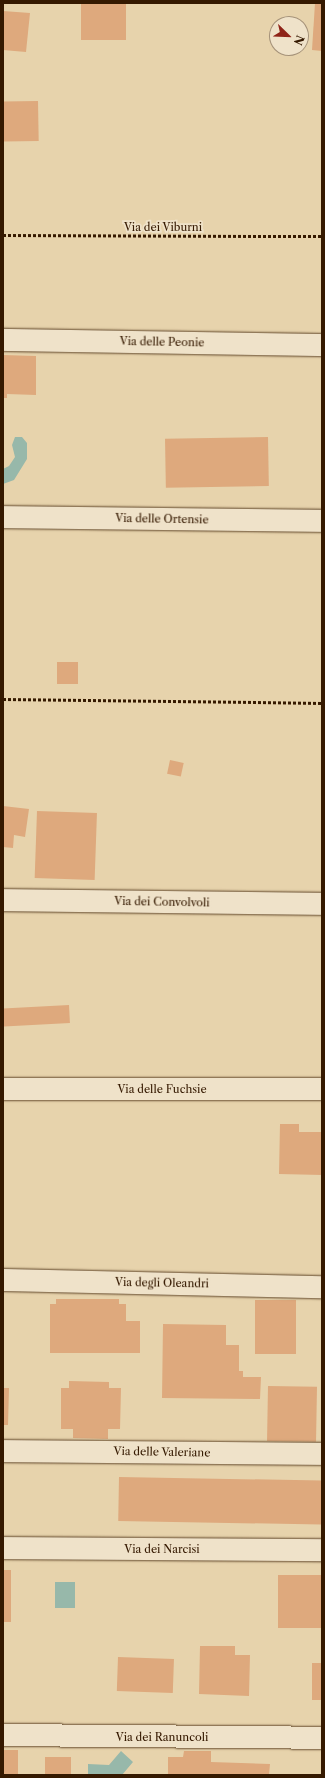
<!DOCTYPE html>
<html>
<head>
<meta charset="utf-8">
<style>
  body { margin:0 }
  #map { position:relative; width:325px; height:1778px; overflow:hidden; background:#e7d3ac; font-family:"Libre Caslon Text",serif }
  div>[style] { position:absolute }
  .water>* { inset:0; background:#97b8aa; transform-origin:0 0 }
  .building>* { inset:0; background:#dea97d; transform-origin:0 0 }
  .path>* { height:2.5px; margin-top:-1.25px; transform-origin:0; background:repeating-linear-gradient(90deg,#351900 0 3px,transparent 0 5px) }
  .roads { filter:drop-shadow(0 0 1px #62482b) drop-shadow(0 0 1px #62482b) }
  .minor>* { height:22px; margin:-11px; padding:0 11px; transform-origin:11px; border-radius:11px; background:#efe2c9 }
  span { translate:-50% -50%; white-space:nowrap; text-align:center; line-height:1.15; -webkit-text-stroke:3.5px #efe2c9; paint-order:stroke }
  .street-label { font-size:11px; color:#351900 }
  .frame { position:absolute; inset:0; border:4px solid #351900; pointer-events:none }
  .north { position:absolute; left:269px; top:16px; width:40px; height:40px; box-sizing:border-box; background:#efe2c9; border:1px solid #a59279; border-radius:50%; rotate:113deg; font-size:11px; font-weight:700; line-height:16px; text-align:center; color:#351900 }
  .north::after { content:''; display:block; margin:auto; width:14px; height:18px; background:#8f2418; clip-path:polygon(50% 0,100% 100%,50% 72%,0 100%) }
</style>
</head>
<body>
<div id="map">
  <div class="water">
    <div style="clip-path:polygon(15px 437px,22px 437px,27px 443px,27px 459px,14px 480px,3px 484px,3px 469px,9px 466px,15px 457px,12px 445px)"></div>
    <div style="left:55px;top:1582px;width:20px;height:26px"></div>
    <div style="clip-path:polygon(121px 1751px,133px 1762px,122px 1775px,88px 1775px,88px 1764px,109px 1765px)"></div>
  </div>
  <div class="building">
    <div style="left:81px;top:3px;width:45px;height:37px"></div>
    <div style="clip-path:polygon(315px 3px,322px 3px,322px 51px,312px 50px)"></div>
    <div style="clip-path:polygon(3px 11px,30px 13px,26px 52px,3px 50px)"></div>
    <div style="left:38px;top:101px;width:40px;height:35px;rotate:89deg"></div>
    <div style="clip-path:polygon(3px 355px,36px 356px,36px 395px,7px 394px,7px 398px,3px 398px)"></div>
    <div style="left:268px;top:437px;width:49px;height:103px;rotate:89deg"></div>
    <div style="left:57px;top:662px;width:21px;height:22px"></div>
    <div style="left:170px;top:760px;width:14px;height:14px;rotate:12deg"></div>
    <div style="clip-path:polygon(3px 806px,29px 809px,25px 837px,14px 835px,13px 848px,3px 847px)"></div>
    <div style="left:37px;top:811px;width:60px;height:67px;rotate:2deg"></div>
    <div style="left:69px;top:1005px;width:18px;height:66px;rotate:87deg"></div>
    <div style="clip-path:polygon(280px 1124px,299px 1124px,299px 1132px,322px 1132px,322px 1175px,279px 1174px)"></div>
    <div style="clip-path:polygon(56px 1299px,119px 1299px,119px 1304px,126px 1304px,126px 1321px,140px 1321px,140px 1353px,50px 1353px,50px 1304px,56px 1304px)"></div>
    <div style="left:255px;top:1300px;width:41px;height:54px"></div>
    <div style="clip-path:polygon(163px 1324px,226px 1325px,226px 1345px,239px 1345px,239px 1371px,243px 1371px,243px 1377px,261px 1377px,260px 1399px,162px 1398px)"></div>
    <div style="clip-path:polygon(69px 1381px,109px 1382px,109px 1388px,121px 1388px,120px 1429px,108px 1429px,108px 1439px,73px 1438px,73px 1429px,61px 1429px,61px 1388px,69px 1388px)"></div>
    <div style="left:268px;top:1386px;width:49px;height:55px;rotate:1deg"></div>
    <div style="clip-path:polygon(3px 1388px,9px 1388px,8px 1425px,3px 1425px)"></div>
    <div style="left:119px;top:1477px;width:203px;height:44px;rotate:1deg"></div>
    <div style="left:3px;top:1570px;width:8px;height:52px"></div>
    <div style="left:322px;top:1575px;width:53px;height:44px;rotate:90deg"></div>
    <div style="clip-path:polygon(200px 1646px,235px 1646px,235px 1655px,250px 1655px,249px 1696px,199px 1694px)"></div>
    <div style="left:118px;top:1657px;width:56px;height:34px;rotate:2deg"></div>
    <div style="left:312px;top:1663px;width:10px;height:37px"></div>
    <div style="left:3px;top:1750px;width:15px;height:25px"></div>
    <div style="clip-path:polygon(184px 1751px,211px 1751px,211px 1762px,270px 1764px,269px 1775px,168px 1775px,168px 1757px,183px 1757px)"></div>
    <div style="left:71px;top:1757px;width:18px;height:26px;rotate:90deg"></div>
  </div>
  <div class="path">
    <div style="left:3px;top:235px;width:319px;rotate:0.2deg"></div>
    <div style="left:3px;top:699px;width:319px;rotate:0.7deg"></div>
  </div>
  <div class="roads">
    <div class="minor">
      <div style="left:3px;top:340px;width:319px;rotate:0.9deg"></div>
      <div style="left:3px;top:517px;width:319px;rotate:0.7deg"></div>
      <div style="left:3px;top:900px;width:319px;rotate:0.7deg"></div>
      <div style="left:3px;top:1089px;width:319px"></div>
      <div style="left:3px;top:1280px;width:319px;rotate:1.3deg"></div>
      <div style="left:3px;top:1451px;width:319px;rotate:0.5deg"></div>
      <div style="left:3px;top:1548px;width:319px;rotate:0.4deg"></div>
      <div style="left:3px;top:1735px;width:319px;rotate:0.5deg"></div>
    </div>
  </div>
  <div class="street-label">
    <span style="left:163px;top:227px">Via dei Viburni</span>
    <span style="left:162px;top:342px;rotate:1deg">Via delle Peonie</span>
    <span style="left:162px;top:519px;rotate:1deg">Via delle Ortensie</span>
    <span style="left:162px;top:902px;rotate:1deg">Via dei Convolvoli</span>
    <span style="left:162px;top:1089px">Via delle Fuchsie</span>
    <span style="left:162px;top:1283px;rotate:1deg">Via degli Oleandri</span>
    <span style="left:162px;top:1452px;rotate:1deg">Via delle Valeriane</span>
    <span style="left:162px;top:1549px">Via dei Narcisi</span>
    <span style="left:162px;top:1737px">Via dei Ranuncoli</span>
  </div>
  <div class="frame"></div>
  <div class="north">N</div>
</div>
</body>
</html>
